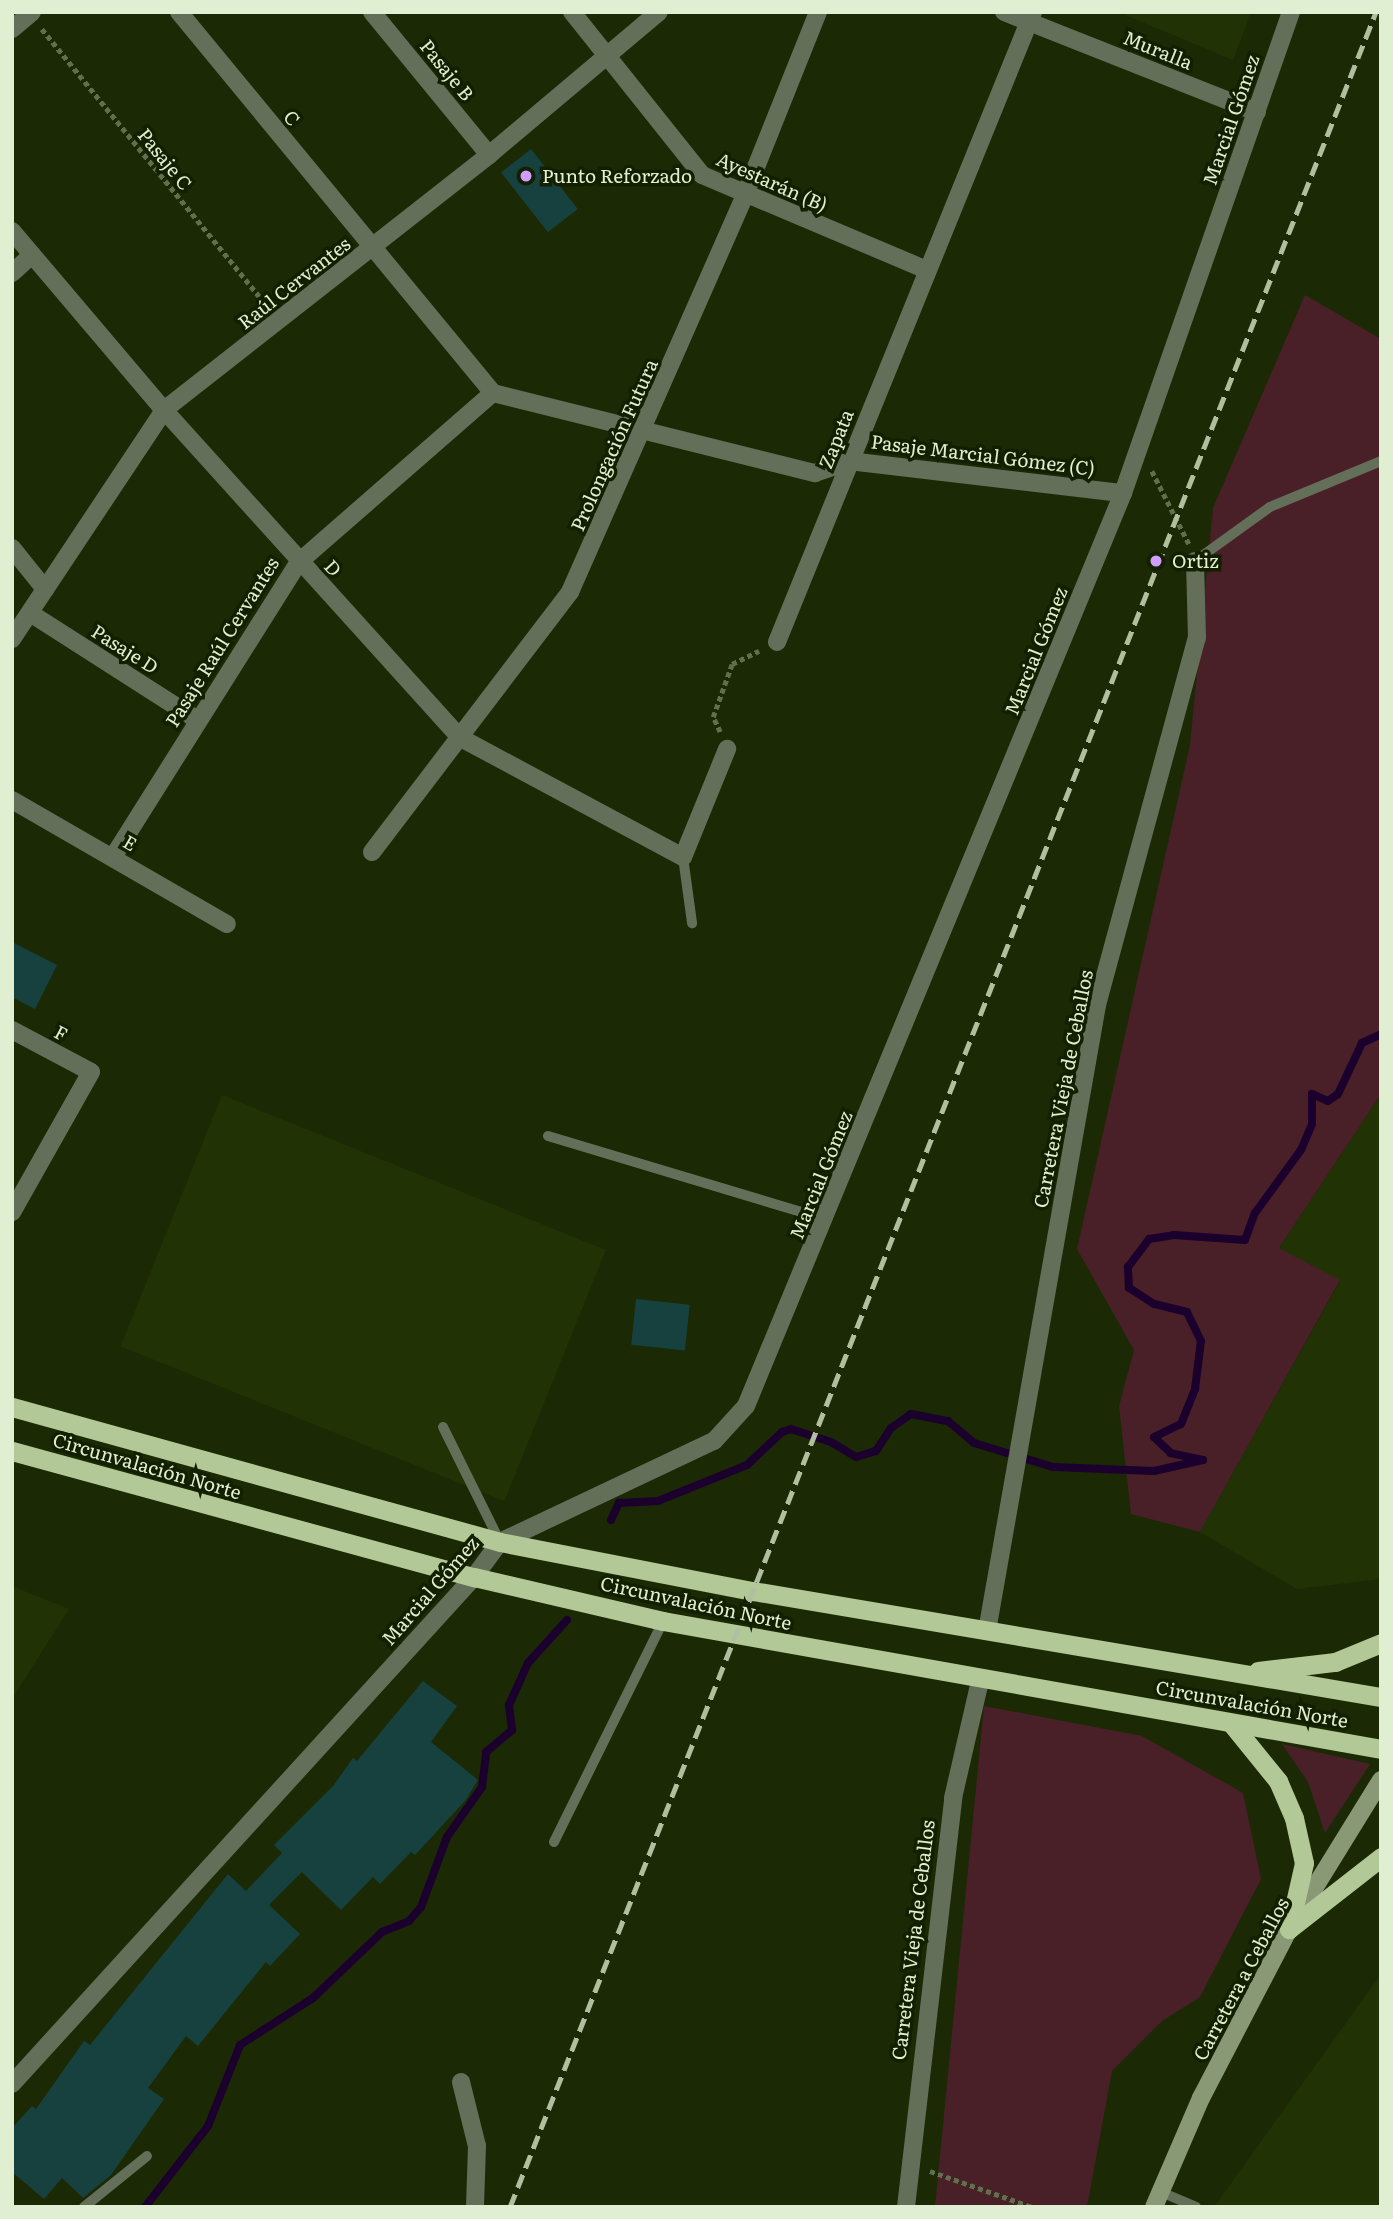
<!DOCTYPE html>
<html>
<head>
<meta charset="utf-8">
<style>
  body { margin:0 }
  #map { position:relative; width:1393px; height:2219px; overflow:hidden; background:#1b2a04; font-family:Literata,serif }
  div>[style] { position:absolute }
  .built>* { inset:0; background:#213205; transform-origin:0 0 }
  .green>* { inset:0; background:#491f28 }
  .stream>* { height:8px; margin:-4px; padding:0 4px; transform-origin:4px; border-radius:4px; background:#1b002e }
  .building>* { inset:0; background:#17413e; transform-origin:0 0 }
  .path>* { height:4.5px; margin-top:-2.25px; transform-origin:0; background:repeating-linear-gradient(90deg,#606f4c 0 5px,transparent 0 8.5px) }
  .service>* { height:10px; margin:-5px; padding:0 5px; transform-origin:5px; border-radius:5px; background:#646f59 }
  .minor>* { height:18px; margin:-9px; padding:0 9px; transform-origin:9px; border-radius:9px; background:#646f59 }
  .secondary>* { height:18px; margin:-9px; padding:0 9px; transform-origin:9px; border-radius:9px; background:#899976 }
  .trunk>* { height:19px; margin:-9.5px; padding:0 9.5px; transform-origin:9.5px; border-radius:9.5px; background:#b2c997 }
  .rail>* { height:5px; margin-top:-2.5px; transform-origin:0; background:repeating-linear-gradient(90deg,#b1bfa1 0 14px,transparent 0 21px) }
  .dots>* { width:19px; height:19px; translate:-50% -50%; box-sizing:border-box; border:4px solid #122000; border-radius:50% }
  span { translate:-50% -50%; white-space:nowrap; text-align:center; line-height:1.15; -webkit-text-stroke:7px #122000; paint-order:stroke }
  .street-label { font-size:19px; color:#e0eed2 }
  .poi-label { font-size:19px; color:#e0eed2 }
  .left { translate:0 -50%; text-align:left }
  .frame { position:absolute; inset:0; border:14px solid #e0eed2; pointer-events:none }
</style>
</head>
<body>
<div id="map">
  <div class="built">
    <div style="clip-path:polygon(1118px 12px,1251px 12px,1233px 60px)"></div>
    <div style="clip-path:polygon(1381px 1094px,1381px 1579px,1297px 1589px,1200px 1532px,1340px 1281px,1279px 1248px)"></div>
    <div style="left:222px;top:1095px;width:414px;height:271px;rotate:22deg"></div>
    <div style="clip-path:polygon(12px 1586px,69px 1609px,12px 1699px)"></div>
    <div style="clip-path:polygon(1381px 1974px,1381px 2207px,1214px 2207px)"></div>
  </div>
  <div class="green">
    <div style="clip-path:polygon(1305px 295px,1381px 339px,1381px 1094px,1279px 1248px,1340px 1280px,1200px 1532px,1131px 1514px,1119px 1406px,1134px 1350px,1077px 1249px,1190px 745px,1213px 508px)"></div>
    <div style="clip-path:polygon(984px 1706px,1142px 1736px,1243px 1793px,1261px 1879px,1200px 1997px,1162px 2021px,1112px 2071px,1087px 2207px,935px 2207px)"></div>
    <div style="clip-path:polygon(1282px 1744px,1370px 1764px,1325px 1833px,1308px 1782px)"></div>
  </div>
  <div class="stream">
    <div style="left:611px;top:1520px;width:19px;rotate:-65deg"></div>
    <div style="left:619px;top:1503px;width:39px;rotate:-3deg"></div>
    <div style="left:658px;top:1501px;width:96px;rotate:-22deg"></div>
    <div style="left:747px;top:1465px;width:48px;rotate:-43.3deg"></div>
    <div style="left:782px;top:1432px;width:9px;rotate:-18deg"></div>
    <div style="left:791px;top:1429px;width:42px;rotate:18deg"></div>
    <div style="left:831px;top:1442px;width:29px;rotate:31deg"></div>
    <div style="left:856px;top:1457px;width:21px;rotate:-17deg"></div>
    <div style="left:876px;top:1451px;width:27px;rotate:-57deg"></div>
    <div style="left:891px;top:1428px;width:24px;rotate:-35deg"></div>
    <div style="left:911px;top:1414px;width:38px;rotate:11deg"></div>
    <div style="left:948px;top:1421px;width:34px;rotate:40deg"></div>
    <div style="left:974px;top:1443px;width:83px;rotate:16.9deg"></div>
    <div style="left:1053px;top:1467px;width:101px;rotate:2.3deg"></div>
    <div style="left:1154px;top:1471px;width:50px;rotate:-12.7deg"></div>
    <div style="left:1203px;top:1460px;width:33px;rotate:-168deg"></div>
    <div style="left:1171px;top:1453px;width:23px;rotate:-137deg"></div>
    <div style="left:1154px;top:1437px;width:30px;rotate:-26deg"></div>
    <div style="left:1181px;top:1424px;width:38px;rotate:-68deg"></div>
    <div style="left:1195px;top:1389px;width:48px;rotate:-82.9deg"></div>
    <div style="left:1201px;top:1341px;width:32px;rotate:-116deg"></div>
    <div style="left:1187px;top:1312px;width:34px;rotate:-166deg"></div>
    <div style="left:1154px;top:1304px;width:30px;rotate:-147deg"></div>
    <div style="left:1129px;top:1288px;width:21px;rotate:-93deg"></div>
    <div style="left:1128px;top:1267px;width:35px;rotate:-53deg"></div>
    <div style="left:1149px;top:1239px;width:25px;rotate:-9deg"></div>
    <div style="left:1174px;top:1235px;width:71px;rotate:4deg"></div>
    <div style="left:1245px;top:1240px;width:29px;rotate:-70deg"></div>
    <div style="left:1255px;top:1213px;width:78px;rotate:-53.9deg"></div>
    <div style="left:1301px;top:1150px;width:28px;rotate:-67deg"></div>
    <div style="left:1312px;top:1124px;width:30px;rotate:-90deg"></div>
    <div style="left:1312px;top:1094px;width:17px;rotate:24deg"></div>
    <div style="left:1328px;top:1101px;width:12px;rotate:-35deg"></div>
    <div style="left:1338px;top:1094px;width:56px;rotate:-64.8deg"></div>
    <div style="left:1362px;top:1043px;width:21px;rotate:-25deg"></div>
    <div style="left:145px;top:2207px;width:103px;rotate:-52.1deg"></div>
    <div style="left:208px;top:2126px;width:87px;rotate:-68.4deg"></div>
    <div style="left:240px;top:2045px;width:87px;rotate:-32.8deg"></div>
    <div style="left:313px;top:1998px;width:95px;rotate:-43.7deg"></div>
    <div style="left:382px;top:1932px;width:29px;rotate:-22deg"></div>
    <div style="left:409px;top:1921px;width:18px;rotate:-49deg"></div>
    <div style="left:421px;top:1907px;width:75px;rotate:-69.6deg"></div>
    <div style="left:447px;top:1837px;width:61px;rotate:-55deg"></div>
    <div style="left:482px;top:1787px;width:35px;rotate:-83deg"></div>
    <div style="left:486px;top:1752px;width:34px;rotate:-40deg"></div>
    <div style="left:512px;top:1730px;width:25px;rotate:-97deg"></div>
    <div style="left:509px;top:1705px;width:46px;rotate:-65.7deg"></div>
    <div style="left:528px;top:1663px;width:58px;rotate:-47.8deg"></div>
  </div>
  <div class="building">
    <div style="left:531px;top:149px;width:76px;height:38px;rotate:52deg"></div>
    <div style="clip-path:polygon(12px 942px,57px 965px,35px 1009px,12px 997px)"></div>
    <div style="left:636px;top:1299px;width:54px;height:46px;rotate:6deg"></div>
    <div style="clip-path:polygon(423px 1681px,457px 1706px,431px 1742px,478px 1780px,465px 1801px,415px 1855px,411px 1852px,380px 1884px,373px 1877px,341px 1910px,302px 1872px,269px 1905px,300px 1934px,270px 1966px,266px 1962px,198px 2046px,186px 2036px,148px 2088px,164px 2099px,111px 2175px,83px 2198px,62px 2178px,44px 2199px,12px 2172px,12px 2128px,32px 2106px,36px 2109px,84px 2041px,90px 2045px,228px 1874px,246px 1891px,282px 1853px,274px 1845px,333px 1786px,353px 1758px,357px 1761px)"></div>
  </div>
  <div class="path">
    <div style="left:42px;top:29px;width:355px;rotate:50.9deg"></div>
    <div style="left:1152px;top:471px;width:82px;rotate:63.1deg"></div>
    <div style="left:720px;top:732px;width:17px;rotate:-115deg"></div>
    <div style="left:713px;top:717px;width:56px;rotate:-70.3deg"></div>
    <div style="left:732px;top:664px;width:30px;rotate:-26deg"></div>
    <div style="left:930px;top:2171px;width:108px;rotate:19.4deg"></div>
  </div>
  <div class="service">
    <div style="left:1195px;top:561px;width:92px;rotate:-35.8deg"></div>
    <div style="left:1270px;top:507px;width:120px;rotate:-22.5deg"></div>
    <div style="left:683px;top:857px;width:67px;rotate:82.2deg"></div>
    <div style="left:548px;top:1136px;width:289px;rotate:16.7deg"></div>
    <div style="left:443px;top:1427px;width:126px;rotate:63.6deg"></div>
    <div style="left:554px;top:1842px;width:246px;rotate:-63.7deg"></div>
    <div style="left:1161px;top:2192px;width:38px;rotate:23deg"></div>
    <div style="left:84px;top:2207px;width:81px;rotate:-39deg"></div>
  </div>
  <div class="minor">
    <div style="left:179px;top:12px;width:494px;rotate:50.5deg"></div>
    <div style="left:493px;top:393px;width:332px;rotate:14deg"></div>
    <div style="left:815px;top:473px;width:36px;rotate:-19deg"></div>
    <div style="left:849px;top:461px;width:276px;rotate:6.7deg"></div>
    <div style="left:372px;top:12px;width:185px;rotate:50.7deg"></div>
    <div style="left:572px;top:12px;width:208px;rotate:51.4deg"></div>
    <div style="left:702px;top:175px;width:242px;rotate:22.9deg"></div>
    <div style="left:1004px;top:12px;width:272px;rotate:21.6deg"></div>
    <div style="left:12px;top:29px;width:26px;rotate:-40deg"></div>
    <div style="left:12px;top:231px;width:235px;rotate:49.7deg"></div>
    <div style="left:164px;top:410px;width:440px;rotate:47.9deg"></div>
    <div style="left:459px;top:737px;width:254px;rotate:28.2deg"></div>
    <div style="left:683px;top:857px;width:117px;rotate:-67.8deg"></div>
    <div style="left:12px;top:273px;width:27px;rotate:-42deg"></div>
    <div style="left:12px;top:548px;width:53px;rotate:51.2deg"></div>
    <div style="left:30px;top:613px;width:198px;rotate:32.6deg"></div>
    <div style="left:12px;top:639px;width:275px;rotate:-56.4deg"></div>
    <div style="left:164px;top:410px;width:413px;rotate:-38.1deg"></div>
    <div style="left:489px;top:155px;width:222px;rotate:-40.1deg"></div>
    <div style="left:777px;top:642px;width:680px;rotate:-67.89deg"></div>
    <div style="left:12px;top:800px;width:248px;rotate:30deg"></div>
    <div style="left:372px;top:852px;width:327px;rotate:-52.7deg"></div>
    <div style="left:570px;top:592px;width:432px;rotate:-66.2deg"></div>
    <div style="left:744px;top:197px;width:199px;rotate:-68.2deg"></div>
    <div style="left:113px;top:857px;width:349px;rotate:-57.8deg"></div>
    <div style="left:299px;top:562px;width:257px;rotate:-41.1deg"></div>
    <div style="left:12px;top:1030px;width:89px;rotate:28deg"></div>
    <div style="left:91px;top:1072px;width:161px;rotate:119.4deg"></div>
    <div style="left:987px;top:1631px;width:636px;rotate:-80.03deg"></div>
    <div style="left:1097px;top:1005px;width:380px;rotate:-74.8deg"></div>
    <div style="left:1197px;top:638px;width:77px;rotate:-91.5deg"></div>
    <div style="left:461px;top:2082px;width:66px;rotate:76deg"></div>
    <div style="left:477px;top:2146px;width:61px;rotate:91.9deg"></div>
    <div style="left:12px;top:2084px;width:686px;rotate:-47.66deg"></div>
    <div style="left:474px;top:1577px;width:44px;rotate:-53.4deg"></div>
    <div style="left:500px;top:1542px;width:237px;rotate:-25.3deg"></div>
    <div style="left:714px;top:1441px;width:47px;rotate:-47.6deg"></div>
    <div style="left:746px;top:1406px;width:988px;rotate:-67.56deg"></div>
    <div style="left:1123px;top:493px;width:509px;rotate:-70.75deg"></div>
    <div style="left:906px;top:2207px;width:412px;rotate:-83.4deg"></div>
    <div style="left:953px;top:1798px;width:120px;rotate:-77deg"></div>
  </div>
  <div class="secondary">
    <div style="left:1154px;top:2207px;width:119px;rotate:-66.7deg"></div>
    <div style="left:1201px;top:2098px;width:191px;rotate:-62.5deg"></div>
    <div style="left:1289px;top:1929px;width:175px;rotate:-58.3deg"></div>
  </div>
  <div class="trunk">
    <div style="left:12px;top:1407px;width:506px;rotate:15.46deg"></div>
    <div style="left:500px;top:1542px;width:258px;rotate:11deg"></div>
    <div style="left:753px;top:1591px;width:637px;rotate:9.58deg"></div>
    <div style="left:12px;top:1451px;width:479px;rotate:15.3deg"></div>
    <div style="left:474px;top:1577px;width:194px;rotate:13.1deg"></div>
    <div style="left:663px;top:1621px;width:729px;rotate:10.11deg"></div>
    <div style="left:1258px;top:1671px;width:78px;rotate:-6.7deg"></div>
    <div style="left:1335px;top:1662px;width:50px;rotate:-22.4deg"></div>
    <div style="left:1231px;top:1723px;width:75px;rotate:51deg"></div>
    <div style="left:1278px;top:1781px;width:40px;rotate:66.6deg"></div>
    <div style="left:1294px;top:1818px;width:46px;rotate:77.5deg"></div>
    <div style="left:1304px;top:1863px;width:68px;rotate:102.8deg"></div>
    <div style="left:1289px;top:1929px;width:117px;rotate:-38deg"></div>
  </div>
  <div class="rail">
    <div style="left:510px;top:2207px;width:2360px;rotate:-68.47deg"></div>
  </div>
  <div class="dots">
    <div style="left:526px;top:176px;background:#d19dfe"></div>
    <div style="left:1156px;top:561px;background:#d19dfe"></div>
  </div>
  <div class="street-label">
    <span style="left:1158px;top:50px;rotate:22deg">Muralla</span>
    <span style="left:447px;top:70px;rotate:51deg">Pasaje B</span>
    <span style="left:292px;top:118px;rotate:51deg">C</span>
    <span style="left:1231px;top:120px;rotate:-71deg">Marcial Gómez</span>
    <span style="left:165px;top:159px;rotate:51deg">Pasaje C</span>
    <span style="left:772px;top:182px;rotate:24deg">Ayestarán (B)</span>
    <span style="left:294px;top:283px;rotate:-38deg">Raúl Cervantes</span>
    <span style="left:836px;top:439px;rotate:-68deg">Zapata</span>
    <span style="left:614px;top:445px;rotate:-66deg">Prolongación Futura</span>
    <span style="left:983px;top:455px;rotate:7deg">Pasaje Marcial Gómez (C)</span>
    <span style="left:333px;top:568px;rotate:48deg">D</span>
    <span style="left:222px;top:642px;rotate:-58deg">Pasaje Raúl Cervantes</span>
    <span style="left:125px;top:649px;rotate:32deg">Pasaje D</span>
    <span style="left:1036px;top:651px;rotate:-68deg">Marcial Gómez</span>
    <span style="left:130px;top:843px;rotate:30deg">E</span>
    <span style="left:61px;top:1033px;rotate:28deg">F</span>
    <span style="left:1063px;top:1089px;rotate:-79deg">Carretera Vieja de Ceballos</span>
    <span style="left:821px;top:1175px;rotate:-68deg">Marcial Gómez</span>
    <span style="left:147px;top:1466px;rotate:16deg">Circunvalación Norte</span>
    <span style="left:430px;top:1591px;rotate:-49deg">Marcial Gómez</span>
    <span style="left:696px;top:1603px;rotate:12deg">Circunvalación Norte</span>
    <span style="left:1252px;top:1704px;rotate:10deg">Circunvalación Norte</span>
    <span style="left:913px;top:1940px;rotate:-83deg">Carretera Vieja de Ceballos</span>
    <span style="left:1241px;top:1979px;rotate:-62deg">Carretera a Ceballos</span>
  </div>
  <div class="poi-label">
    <span class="left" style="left:542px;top:176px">Punto Reforzado</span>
    <span class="left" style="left:1172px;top:561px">Ortiz</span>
  </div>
  <div class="frame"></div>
</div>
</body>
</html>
